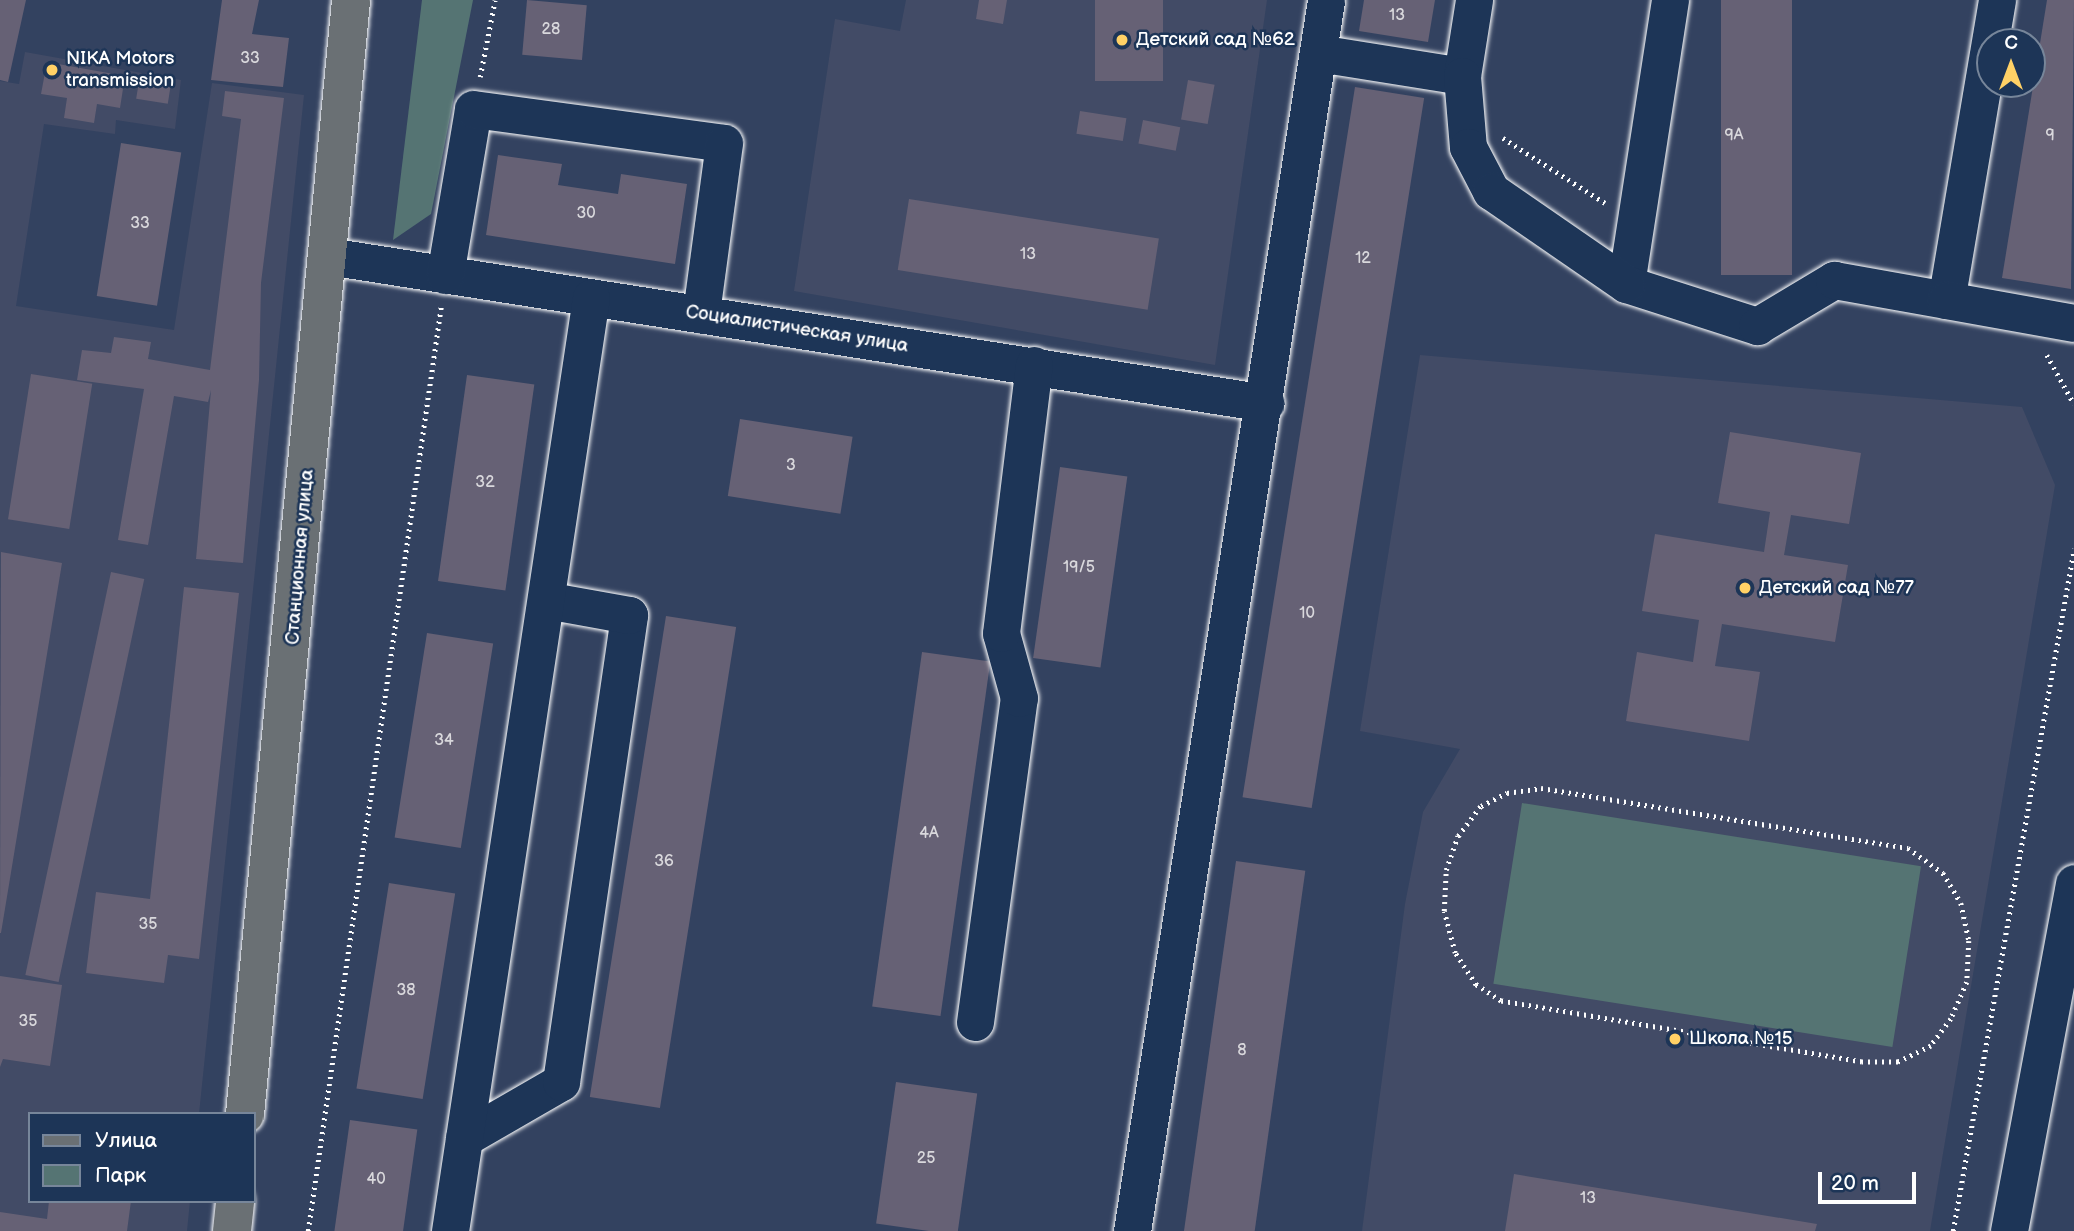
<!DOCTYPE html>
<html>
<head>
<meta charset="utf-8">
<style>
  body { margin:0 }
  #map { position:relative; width:2074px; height:1231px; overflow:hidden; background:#334260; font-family:"Balsamiq Sans",sans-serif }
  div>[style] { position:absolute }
  .built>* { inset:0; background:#424b66 }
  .green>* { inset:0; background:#557473; transform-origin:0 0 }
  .building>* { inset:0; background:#666175; transform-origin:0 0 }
  .path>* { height:4.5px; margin-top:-2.25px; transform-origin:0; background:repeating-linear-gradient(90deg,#fff 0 2px,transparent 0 7px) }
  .roads { filter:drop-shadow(0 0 2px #fff) drop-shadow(0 0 2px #fff) }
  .minor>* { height:37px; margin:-18.5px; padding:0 18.5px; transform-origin:18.5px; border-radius:18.5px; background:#1d3557 }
  .major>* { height:38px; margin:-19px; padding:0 19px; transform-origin:19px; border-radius:19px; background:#6a7074 }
  .dots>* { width:19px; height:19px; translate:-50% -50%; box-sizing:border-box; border:4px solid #1d3557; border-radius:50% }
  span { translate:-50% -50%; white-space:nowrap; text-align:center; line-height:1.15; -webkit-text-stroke:5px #1d3557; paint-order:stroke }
  .number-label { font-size:16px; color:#d9d8dc }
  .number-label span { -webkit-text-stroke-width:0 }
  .poi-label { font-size:19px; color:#fff }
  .left { translate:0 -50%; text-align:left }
  .street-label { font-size:19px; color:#fff }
  .legend { position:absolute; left:28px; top:1112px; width:228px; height:91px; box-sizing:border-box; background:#1d3557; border:2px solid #77869a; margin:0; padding:9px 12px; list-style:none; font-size:21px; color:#fff }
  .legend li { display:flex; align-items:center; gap:14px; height:35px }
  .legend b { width:35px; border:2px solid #77869a }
  .north { position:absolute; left:1976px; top:28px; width:70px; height:70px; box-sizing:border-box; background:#1d3557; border:2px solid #77869a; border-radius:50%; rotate:0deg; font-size:19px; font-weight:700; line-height:28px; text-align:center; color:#fff }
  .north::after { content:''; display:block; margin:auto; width:24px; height:32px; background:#ffd166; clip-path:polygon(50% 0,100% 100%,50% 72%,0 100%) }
  .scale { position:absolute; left:1818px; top:1172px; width:98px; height:32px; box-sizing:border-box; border:4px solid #fff; border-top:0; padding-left:9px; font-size:21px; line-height:24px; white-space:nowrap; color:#fff; -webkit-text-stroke:5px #1d3557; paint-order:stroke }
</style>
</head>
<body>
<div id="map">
  <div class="built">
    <div style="clip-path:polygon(906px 0,1267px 0,1215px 365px,794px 291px,835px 19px,900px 31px)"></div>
    <div style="clip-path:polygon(25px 52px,181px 80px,175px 129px,116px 120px,115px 134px,44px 124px,16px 306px,174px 330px,212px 83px,304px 95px,199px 1114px,30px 1114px,30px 1201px,190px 1201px,187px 1231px,0 1231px,0 81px,19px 84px)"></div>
    <div style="clip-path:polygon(1420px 355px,2022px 407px,2055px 485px,1930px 1231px,1362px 1231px,1405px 904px,1423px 812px,1460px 749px,1360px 731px)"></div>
  </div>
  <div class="green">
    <div style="clip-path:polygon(422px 0,473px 0,431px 214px,393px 240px)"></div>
    <div style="left:1522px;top:803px;width:404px;height:183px;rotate:9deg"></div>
  </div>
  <div class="building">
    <div style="clip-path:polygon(0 0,26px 0,8px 82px,0 80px)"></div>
    <div style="clip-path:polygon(222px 0,259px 0,252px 34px,289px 38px,283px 87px,211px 80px)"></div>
    <div style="left:527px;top:0;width:60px;height:55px;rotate:5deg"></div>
    <div style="clip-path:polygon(979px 0,1007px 0,1003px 24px,976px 19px)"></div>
    <div style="left:1095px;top:0;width:68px;height:81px"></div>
    <div style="clip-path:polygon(1364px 0,1435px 0,1428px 42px,1359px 31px)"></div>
    <div style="left:1721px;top:0;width:71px;height:275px"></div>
    <div style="clip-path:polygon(2047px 0,2074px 0,2071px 289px,2002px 278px)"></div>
    <div style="clip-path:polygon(47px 62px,125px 76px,120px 108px,97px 104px,94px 123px,64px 118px,67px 98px,41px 94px)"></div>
    <div style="left:1188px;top:80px;width:27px;height:40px;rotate:10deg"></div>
    <div style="left:139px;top:81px;width:32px;height:18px;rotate:9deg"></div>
    <div style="left:1355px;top:87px;width:70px;height:719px;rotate:9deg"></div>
    <div style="clip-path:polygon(225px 91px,284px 98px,261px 283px,259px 380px,243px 563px,196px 559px,211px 390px,208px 402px,174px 396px,148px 545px,118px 540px,144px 389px,77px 380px,82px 350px,111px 353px,114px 337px,151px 342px,148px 359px,210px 370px,241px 119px,222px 116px)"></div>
    <div style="left:1080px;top:111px;width:47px;height:23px;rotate:9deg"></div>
    <div style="left:1143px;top:120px;width:38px;height:24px;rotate:11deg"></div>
    <div style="left:121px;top:143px;width:61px;height:155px;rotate:9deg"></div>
    <div style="clip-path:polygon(498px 155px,562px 164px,558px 185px,618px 194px,621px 174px,687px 184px,675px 264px,486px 235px)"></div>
    <div style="left:909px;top:199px;width:253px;height:72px;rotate:9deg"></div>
    <div style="left:31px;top:374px;width:62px;height:147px;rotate:9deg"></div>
    <div style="left:467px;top:375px;width:68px;height:208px;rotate:8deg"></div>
    <div style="left:740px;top:419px;width:114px;height:78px;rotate:9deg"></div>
    <div style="clip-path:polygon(1730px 432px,1861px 453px,1849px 524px,1791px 515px,1784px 555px,1848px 565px,1835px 642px,1722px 624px,1715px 666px,1760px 672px,1749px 741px,1626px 721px,1637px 652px,1693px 662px,1699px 620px,1642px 611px,1655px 534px,1764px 552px,1770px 512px,1718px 503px)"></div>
    <div style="left:1060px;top:467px;width:68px;height:193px;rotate:8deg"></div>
    <div style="clip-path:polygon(1px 552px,62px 563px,1px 933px,0 933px)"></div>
    <div style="left:111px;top:572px;width:34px;height:412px;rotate:12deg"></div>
    <div style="clip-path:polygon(184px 587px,239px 593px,199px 959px,168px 955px,164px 983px,86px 973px,96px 892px,150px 899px)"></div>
    <div style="left:666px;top:616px;width:71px;height:487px;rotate:9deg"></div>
    <div style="left:427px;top:633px;width:67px;height:207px;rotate:9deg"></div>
    <div style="left:922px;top:652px;width:69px;height:358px;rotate:8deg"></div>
    <div style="left:1236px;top:861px;width:70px;height:374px;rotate:8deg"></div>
    <div style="left:389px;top:883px;width:67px;height:208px;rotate:9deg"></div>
    <div style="clip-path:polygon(0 976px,62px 985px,50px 1066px,3px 1059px,0 1067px)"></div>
    <div style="left:896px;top:1082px;width:82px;height:143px;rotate:8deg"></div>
    <div style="left:350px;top:1120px;width:68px;height:112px;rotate:8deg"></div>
    <div style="clip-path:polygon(1514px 1174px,1817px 1224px,1815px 1231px,1505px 1231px)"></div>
    <div style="clip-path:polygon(49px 1201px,131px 1201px,127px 1231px,0 1231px,0 1212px,47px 1219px)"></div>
  </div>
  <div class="path">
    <div style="left:480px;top:77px;width:78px;rotate:-79deg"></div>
    <div style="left:1503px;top:138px;width:121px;rotate:32.5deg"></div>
    <div style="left:2047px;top:355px;width:56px;rotate:61.1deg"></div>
    <div style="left:1541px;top:788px;width:372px;rotate:9.3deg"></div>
    <div style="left:1908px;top:848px;width:43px;rotate:35.5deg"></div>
    <div style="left:1943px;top:873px;width:35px;rotate:59deg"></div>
    <div style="left:1961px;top:903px;width:39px;rotate:78deg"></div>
    <div style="left:1969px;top:941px;width:41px;rotate:92.8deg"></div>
    <div style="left:1967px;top:982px;width:40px;rotate:113.4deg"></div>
    <div style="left:1951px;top:1019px;width:34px;rotate:127deg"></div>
    <div style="left:1931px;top:1046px;width:37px;rotate:154deg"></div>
    <div style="left:1898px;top:1062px;width:36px;rotate:180deg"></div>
    <div style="left:1862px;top:1062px;width:366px;rotate:-170.4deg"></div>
    <div style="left:1501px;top:1001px;width:30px;rotate:-147deg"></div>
    <div style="left:1476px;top:985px;width:38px;rotate:-123deg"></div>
    <div style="left:1455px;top:953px;width:43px;rotate:-104.7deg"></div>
    <div style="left:1444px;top:911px;width:41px;rotate:-87.2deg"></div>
    <div style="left:1446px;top:870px;width:36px;rotate:-71deg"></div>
    <div style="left:1458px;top:836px;width:38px;rotate:-53deg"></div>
    <div style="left:1481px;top:806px;width:29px;rotate:-27deg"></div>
    <div style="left:1507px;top:793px;width:34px;rotate:-8deg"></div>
    <div style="left:308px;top:1231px;width:934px;rotate:-81.81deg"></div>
    <div style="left:1953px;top:1231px;width:693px;rotate:-79.94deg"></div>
  </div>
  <div class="roads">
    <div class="minor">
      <div style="left:1670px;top:0;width:287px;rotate:98.8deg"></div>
      <div style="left:1626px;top:284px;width:138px;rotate:17.8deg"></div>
      <div style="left:1757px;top:326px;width:90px;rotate:-30.9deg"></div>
      <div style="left:1834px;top:280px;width:114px;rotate:10.1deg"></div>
      <div style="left:1997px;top:0;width:304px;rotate:99.6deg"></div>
      <div style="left:1946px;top:300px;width:130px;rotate:10.2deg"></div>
      <div style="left:1318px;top:53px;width:146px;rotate:9.1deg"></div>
      <div style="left:1462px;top:76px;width:77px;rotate:-81deg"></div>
      <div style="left:1462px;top:76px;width:71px;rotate:85.2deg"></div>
      <div style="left:1468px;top:147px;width:50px;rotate:62.4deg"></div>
      <div style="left:1491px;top:191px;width:164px;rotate:34.6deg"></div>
      <div style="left:328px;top:256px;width:949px;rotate:8.91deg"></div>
      <div style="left:445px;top:275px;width:168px;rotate:-80.4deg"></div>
      <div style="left:473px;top:109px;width:253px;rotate:7.7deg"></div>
      <div style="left:724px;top:143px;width:173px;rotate:97.7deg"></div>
      <div style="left:975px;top:1022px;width:327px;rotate:-82.3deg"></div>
      <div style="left:1019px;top:698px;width:67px;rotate:-105.5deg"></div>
      <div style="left:1001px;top:633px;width:270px;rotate:-83deg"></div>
      <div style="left:464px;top:1138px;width:112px;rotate:-30deg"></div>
      <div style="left:561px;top:1082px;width:472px;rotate:-81.7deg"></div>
      <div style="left:629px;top:615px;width:84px;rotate:-169.8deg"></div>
      <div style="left:450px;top:1231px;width:944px;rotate:-81.41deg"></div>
      <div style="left:1132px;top:1231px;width:1246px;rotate:-81.04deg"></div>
      <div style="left:2009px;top:1231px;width:354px;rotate:-79.4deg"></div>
    </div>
    <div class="major">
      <div style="left:245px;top:1114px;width:1119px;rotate:-84.56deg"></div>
      <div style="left:232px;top:1231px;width:30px;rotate:-84deg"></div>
    </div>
  </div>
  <div class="dots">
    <div style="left:1122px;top:40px;background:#ffd166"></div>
    <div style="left:52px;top:70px;background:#ffd166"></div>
    <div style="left:1745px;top:588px;background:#ffd166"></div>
    <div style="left:1675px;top:1039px;background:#ffd166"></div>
  </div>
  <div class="number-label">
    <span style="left:1397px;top:16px">13</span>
    <span style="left:551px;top:30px">28</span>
    <span style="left:250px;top:59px">33</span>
    <span style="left:1734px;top:136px">9А</span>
    <span style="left:2050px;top:136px">9</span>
    <span style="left:586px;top:214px">30</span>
    <span style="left:140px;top:224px">33</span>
    <span style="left:1028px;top:255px">13</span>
    <span style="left:1363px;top:259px">12</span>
    <span style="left:791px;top:466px">3</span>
    <span style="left:485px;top:483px">32</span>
    <span style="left:1079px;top:568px">19/5</span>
    <span style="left:1307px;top:614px">10</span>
    <span style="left:444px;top:741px">34</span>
    <span style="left:929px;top:834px">4А</span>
    <span style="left:664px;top:862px">36</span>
    <span style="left:148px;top:925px">35</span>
    <span style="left:406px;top:991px">38</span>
    <span style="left:28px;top:1022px">35</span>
    <span style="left:1242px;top:1051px">8</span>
    <span style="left:926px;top:1159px">25</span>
    <span style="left:376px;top:1180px">40</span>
    <span style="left:1588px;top:1199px">13</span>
  </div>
  <div class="poi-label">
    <span class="left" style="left:1136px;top:40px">Детский сад №62</span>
    <span class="left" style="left:66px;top:70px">NIKA Motors<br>transmission</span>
    <span class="left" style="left:1759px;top:588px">Детский сад №77</span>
    <span class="left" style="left:1689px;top:1039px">Школа №15</span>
  </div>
  <div class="street-label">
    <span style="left:797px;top:329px;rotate:9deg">Социалистическая улица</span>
    <span style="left:300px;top:557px;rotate:-85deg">Станционная улица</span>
  </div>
  <ul class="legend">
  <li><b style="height:9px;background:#6a7074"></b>Улица</li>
  <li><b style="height:19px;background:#557473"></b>Парк</li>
  </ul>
  <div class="north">С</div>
  <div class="scale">20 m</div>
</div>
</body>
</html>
